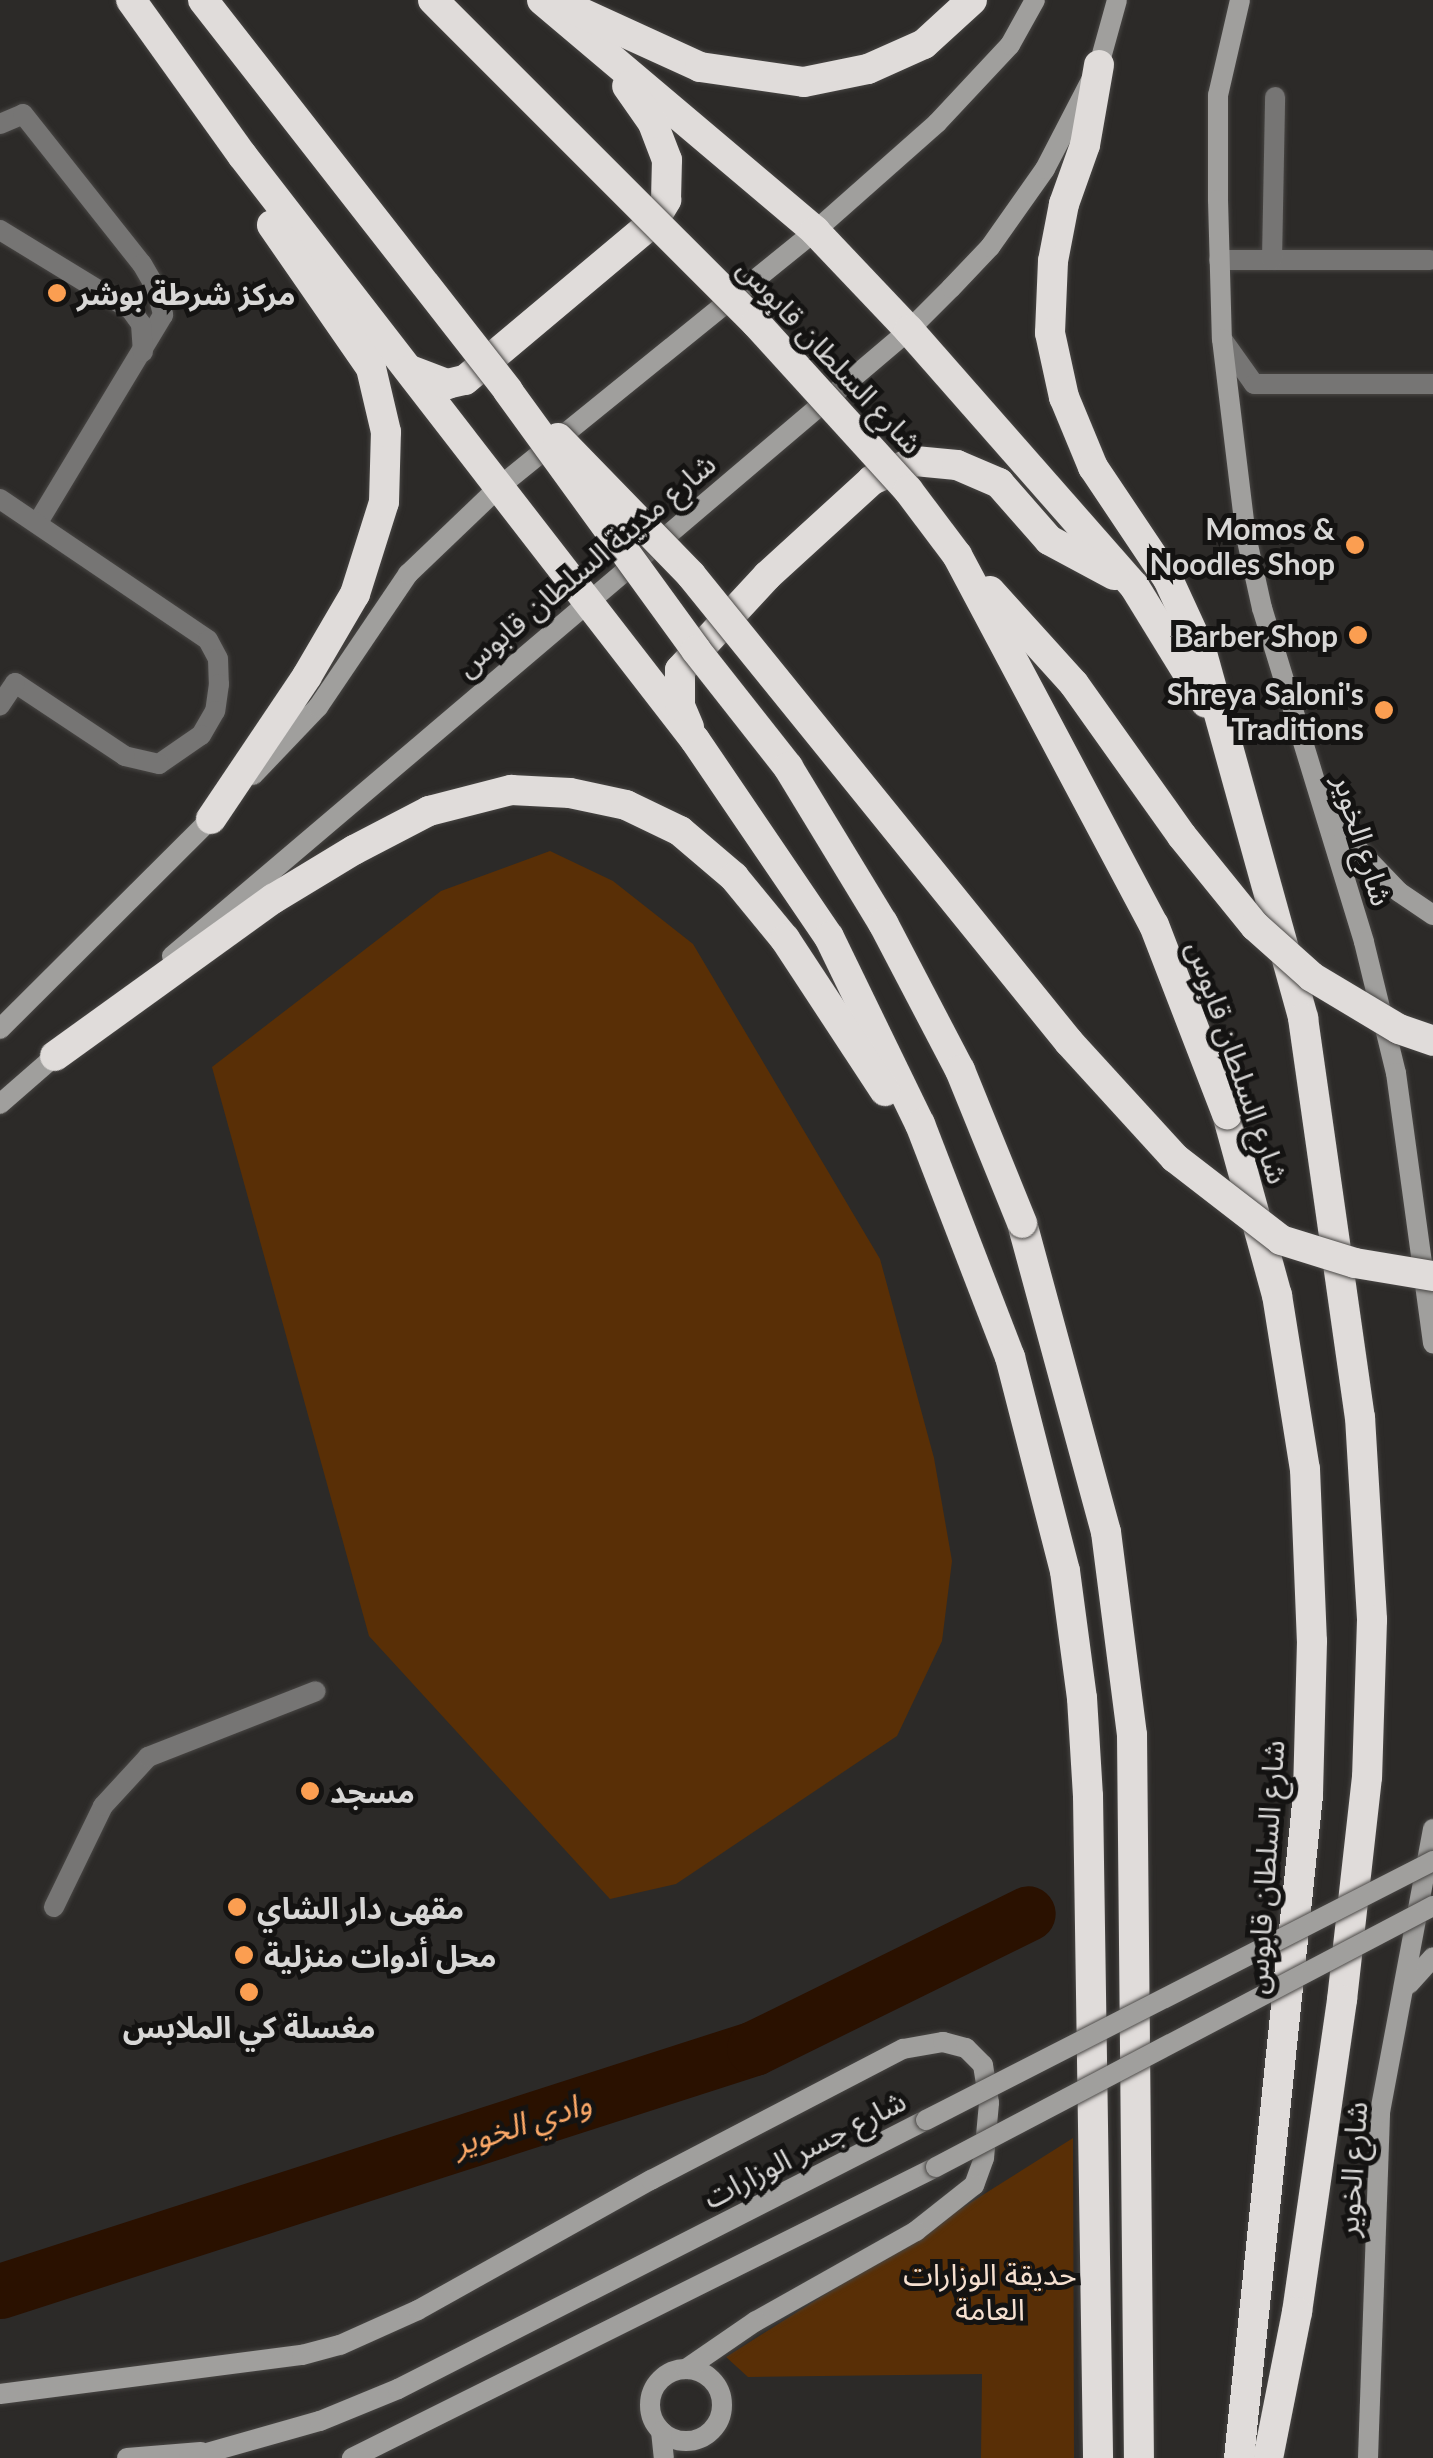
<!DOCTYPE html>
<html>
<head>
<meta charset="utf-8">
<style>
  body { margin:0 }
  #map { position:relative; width:1433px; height:2458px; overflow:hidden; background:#2c2a28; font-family:Lato,"Noto Sans Arabic",sans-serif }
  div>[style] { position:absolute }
  .green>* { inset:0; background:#592f06 }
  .river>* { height:55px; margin:-27.5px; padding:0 27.5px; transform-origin:27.5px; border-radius:27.5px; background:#2a1100 }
  .roads { filter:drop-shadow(0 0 2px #484644) drop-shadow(0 0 2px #484644) }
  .street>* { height:20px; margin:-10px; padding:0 10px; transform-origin:10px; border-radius:10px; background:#767574 }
  .secondary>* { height:20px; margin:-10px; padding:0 10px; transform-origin:10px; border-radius:10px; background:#a09f9d }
  .secondary>.ring { margin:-10px; padding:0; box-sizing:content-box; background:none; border:20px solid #a09f9d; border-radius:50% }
  .highway>* { height:30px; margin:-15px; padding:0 15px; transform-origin:15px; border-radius:15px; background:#e0dcda }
  .bridges { filter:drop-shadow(0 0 2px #484644) drop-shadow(0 0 2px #484644) }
  .secondary-bridge>* { height:20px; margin:-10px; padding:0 10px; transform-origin:10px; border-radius:10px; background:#a09f9d }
  .highway-bridge>* { height:30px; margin:-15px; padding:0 15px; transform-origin:15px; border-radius:15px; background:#e0dcda }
  .dots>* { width:28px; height:28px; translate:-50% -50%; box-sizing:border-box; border:5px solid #141312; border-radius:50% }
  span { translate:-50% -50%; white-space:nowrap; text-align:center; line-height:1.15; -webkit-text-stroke:10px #141312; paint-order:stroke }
  .poi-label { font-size:30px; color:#d8d7d6; font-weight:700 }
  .left { translate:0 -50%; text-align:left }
  .right { translate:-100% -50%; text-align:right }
  .street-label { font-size:30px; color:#d8d7d6 }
  .park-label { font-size:30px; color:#f6e0d0 }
  .water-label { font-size:32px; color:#fca968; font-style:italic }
</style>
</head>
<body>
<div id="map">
  <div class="green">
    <div style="clip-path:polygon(550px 851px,613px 881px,693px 944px,880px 1259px,934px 1458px,952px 1561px,942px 1641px,897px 1736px,676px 1884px,610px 1899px,369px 1636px,212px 1067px,441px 891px)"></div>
    <div style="clip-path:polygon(1073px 2138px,1074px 2458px,981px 2458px,982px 2374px,748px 2377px,726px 2357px)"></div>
  </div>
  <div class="river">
    <div style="left:0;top:2291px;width:792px;rotate:-17.86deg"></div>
    <div style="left:754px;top:2048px;width:305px;rotate:-26.2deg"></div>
  </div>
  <div class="roads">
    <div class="street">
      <div style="left:0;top:124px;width:25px;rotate:-23deg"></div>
      <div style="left:23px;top:114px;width:191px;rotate:51.6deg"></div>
      <div style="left:142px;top:264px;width:28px;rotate:60deg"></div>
      <div style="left:156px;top:288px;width:28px;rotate:75deg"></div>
      <div style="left:163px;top:315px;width:242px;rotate:121.1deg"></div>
      <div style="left:0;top:230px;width:153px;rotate:31.4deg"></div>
      <div style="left:131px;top:310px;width:17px;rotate:54deg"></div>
      <div style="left:141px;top:324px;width:28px;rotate:86deg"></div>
      <div style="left:1219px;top:260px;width:211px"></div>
      <div style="left:1272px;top:260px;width:163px;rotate:-88.9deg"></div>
      <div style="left:1222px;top:339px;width:55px;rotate:54.6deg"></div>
      <div style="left:1254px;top:384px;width:179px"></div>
      <div style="left:0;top:499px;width:251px;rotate:34.1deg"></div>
      <div style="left:208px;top:640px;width:21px;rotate:62deg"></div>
      <div style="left:218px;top:659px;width:25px;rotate:88deg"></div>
      <div style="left:219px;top:684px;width:27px;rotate:98deg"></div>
      <div style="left:215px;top:711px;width:28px;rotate:120deg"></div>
      <div style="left:201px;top:735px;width:51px;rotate:145.4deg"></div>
      <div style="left:159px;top:764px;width:35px;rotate:-167deg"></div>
      <div style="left:125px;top:756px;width:132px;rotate:-146.4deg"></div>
      <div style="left:15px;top:683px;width:27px;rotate:124deg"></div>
      <div style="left:54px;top:1907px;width:112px;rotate:-64.1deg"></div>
      <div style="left:103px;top:1806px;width:67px;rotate:-47.4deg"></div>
      <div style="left:148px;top:1757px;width:180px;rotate:-21.4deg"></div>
    </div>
    <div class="secondary">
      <div style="left:1240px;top:0;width:98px;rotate:103deg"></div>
      <div style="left:1218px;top:95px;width:105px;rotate:90deg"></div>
      <div style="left:1218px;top:200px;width:139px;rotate:88.4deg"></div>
      <div style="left:1222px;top:339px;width:198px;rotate:83.1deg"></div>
      <div style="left:1246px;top:536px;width:74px;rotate:77.5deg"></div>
      <div style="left:1262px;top:608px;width:349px;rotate:73deg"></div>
      <div style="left:1364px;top:942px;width:135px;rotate:76.3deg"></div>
      <div style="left:1396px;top:1073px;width:273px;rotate:82.2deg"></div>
      <div style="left:253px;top:775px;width:94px;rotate:-46.3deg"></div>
      <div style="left:318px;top:707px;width:161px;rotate:-55.9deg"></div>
      <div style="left:408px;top:574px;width:126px;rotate:-43.7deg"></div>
      <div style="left:499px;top:487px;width:407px;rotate:-39deg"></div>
      <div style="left:815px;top:231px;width:163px;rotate:-41.5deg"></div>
      <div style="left:937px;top:123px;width:107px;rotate:-46.9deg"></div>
      <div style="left:1010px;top:45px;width:51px;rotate:-60.9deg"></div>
      <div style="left:1330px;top:811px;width:36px;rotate:56deg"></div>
      <div style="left:1350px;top:841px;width:71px;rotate:46.1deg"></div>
      <div style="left:1399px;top:892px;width:41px;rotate:34.1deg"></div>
      <div style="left:172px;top:956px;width:967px;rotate:-40.34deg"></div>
      <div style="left:909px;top:330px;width:59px;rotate:-45deg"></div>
      <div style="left:951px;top:288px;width:57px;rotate:-46.4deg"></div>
      <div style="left:990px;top:247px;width:95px;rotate:-54.8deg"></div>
      <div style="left:1045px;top:169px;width:117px;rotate:-62.6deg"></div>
      <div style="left:1099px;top:65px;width:67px;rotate:-74.5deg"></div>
      <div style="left:0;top:1029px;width:310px;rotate:-44.9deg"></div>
      <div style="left:0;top:1104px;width:84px;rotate:-41.1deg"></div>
      <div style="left:1409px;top:1984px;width:36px;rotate:-48deg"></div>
      <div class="ring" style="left:650px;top:2369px;width:52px;height:52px"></div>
      <div style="left:0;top:2394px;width:305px;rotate:-7.4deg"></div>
      <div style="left:302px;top:2355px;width:39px;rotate:-15deg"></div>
      <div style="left:340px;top:2345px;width:85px;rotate:-24.2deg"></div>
      <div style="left:418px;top:2310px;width:267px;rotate:-29.2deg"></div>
      <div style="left:651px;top:2180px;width:284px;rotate:-27.5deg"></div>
      <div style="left:903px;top:2049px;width:41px;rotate:-9.9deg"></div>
      <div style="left:943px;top:2042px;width:24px;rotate:15deg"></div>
      <div style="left:966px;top:2048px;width:24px;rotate:45deg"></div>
      <div style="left:983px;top:2065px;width:38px;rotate:81deg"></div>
      <div style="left:989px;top:2103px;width:55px;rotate:95.2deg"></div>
      <div style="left:984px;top:2158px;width:29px;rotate:110deg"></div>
      <div style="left:974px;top:2185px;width:74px;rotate:141.6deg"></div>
      <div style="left:916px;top:2231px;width:184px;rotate:150.6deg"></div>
      <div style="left:756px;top:2321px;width:85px;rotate:145.6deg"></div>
      <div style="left:661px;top:2431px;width:27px;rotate:84deg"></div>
      <div style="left:127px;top:2458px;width:74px;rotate:-4.6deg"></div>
      <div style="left:189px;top:2458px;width:136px;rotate:-15.8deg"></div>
      <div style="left:320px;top:2421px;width:84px;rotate:-22.3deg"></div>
      <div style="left:398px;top:2389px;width:593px;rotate:-27deg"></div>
      <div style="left:352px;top:2458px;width:652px;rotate:-26.49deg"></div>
      <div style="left:1368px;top:2458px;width:346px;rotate:-88deg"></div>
      <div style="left:1380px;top:2112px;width:288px;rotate:-79.4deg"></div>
    </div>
    <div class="highway">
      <div style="left:131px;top:0;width:191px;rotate:54.4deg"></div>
      <div style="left:242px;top:155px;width:740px;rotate:52.25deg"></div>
      <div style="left:695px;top:740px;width:238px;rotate:55.8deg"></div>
      <div style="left:829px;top:937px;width:208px;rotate:64.1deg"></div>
      <div style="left:920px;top:1124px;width:250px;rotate:68.9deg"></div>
      <div style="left:1010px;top:1357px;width:221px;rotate:75.6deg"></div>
      <div style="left:1065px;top:1571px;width:128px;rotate:82.4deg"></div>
      <div style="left:1082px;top:1698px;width:98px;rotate:86.5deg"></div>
      <div style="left:1088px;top:1796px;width:662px;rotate:89.13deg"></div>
      <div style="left:542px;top:0;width:358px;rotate:40.2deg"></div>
      <div style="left:815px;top:231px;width:137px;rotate:46.5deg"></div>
      <div style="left:909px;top:330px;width:341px;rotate:48.7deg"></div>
      <div style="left:1134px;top:586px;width:137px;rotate:58.4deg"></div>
      <div style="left:573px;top:9px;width:140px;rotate:24.5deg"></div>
      <div style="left:700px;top:67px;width:105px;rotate:8.2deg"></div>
      <div style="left:804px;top:82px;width:65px;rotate:-11.5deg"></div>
      <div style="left:868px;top:69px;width:61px;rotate:-24.1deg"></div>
      <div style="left:924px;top:44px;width:65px;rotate:-42.5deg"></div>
      <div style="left:1099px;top:65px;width:81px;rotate:99.9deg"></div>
      <div style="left:1085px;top:145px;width:63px;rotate:109.6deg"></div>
      <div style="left:1064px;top:204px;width:58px;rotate:100.9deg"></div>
      <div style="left:1053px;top:261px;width:72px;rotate:92.4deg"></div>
      <div style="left:1050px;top:333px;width:66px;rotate:77.7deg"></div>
      <div style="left:1064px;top:397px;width:76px;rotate:67.5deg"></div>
      <div style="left:1093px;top:467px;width:135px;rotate:56.2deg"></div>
      <div style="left:1168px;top:579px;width:81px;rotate:65.3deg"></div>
      <div style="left:1202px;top:653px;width:379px;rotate:74.5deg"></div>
      <div style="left:1303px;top:1018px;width:403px;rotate:81.9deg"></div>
      <div style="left:1360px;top:1417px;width:203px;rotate:86.6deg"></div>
      <div style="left:1372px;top:1620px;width:157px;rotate:91.8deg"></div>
      <div style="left:1367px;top:1777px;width:224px;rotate:96.4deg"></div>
      <div style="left:1342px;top:2000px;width:315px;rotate:98.2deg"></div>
      <div style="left:1297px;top:2312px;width:149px;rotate:101.2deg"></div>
      <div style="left:410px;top:370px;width:40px;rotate:21deg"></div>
      <div style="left:447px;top:384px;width:18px;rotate:-13deg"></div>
      <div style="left:465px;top:380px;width:246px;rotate:-40deg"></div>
      <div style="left:653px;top:222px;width:26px;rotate:-59deg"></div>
      <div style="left:666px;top:200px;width:40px;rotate:-88.6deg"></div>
      <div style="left:667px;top:160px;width:40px;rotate:-111deg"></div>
      <div style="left:653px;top:123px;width:45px;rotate:-125.1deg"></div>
      <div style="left:689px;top:727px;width:23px;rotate:-113deg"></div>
      <div style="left:680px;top:706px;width:36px;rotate:-90deg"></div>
      <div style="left:680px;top:670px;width:128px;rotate:-47.2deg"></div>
      <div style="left:767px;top:576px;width:142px;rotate:-42.4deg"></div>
      <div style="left:872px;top:480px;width:47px;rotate:-23.8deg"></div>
      <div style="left:915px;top:461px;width:42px;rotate:5.4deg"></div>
      <div style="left:957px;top:465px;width:46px;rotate:23.2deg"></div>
      <div style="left:999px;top:483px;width:76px;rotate:48.7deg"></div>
      <div style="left:1049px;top:540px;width:74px;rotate:28.3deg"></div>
      <div style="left:211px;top:819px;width:172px;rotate:-56.1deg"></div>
      <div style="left:307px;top:676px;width:95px;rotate:-59.7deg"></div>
      <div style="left:355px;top:594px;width:96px;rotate:-72.5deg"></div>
      <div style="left:384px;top:502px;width:70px;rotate:-88.4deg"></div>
      <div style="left:386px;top:432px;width:66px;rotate:-103.2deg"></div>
      <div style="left:371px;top:368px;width:174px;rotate:-124.7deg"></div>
      <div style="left:55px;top:1056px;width:269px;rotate:-35.8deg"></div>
      <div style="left:273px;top:899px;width:95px;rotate:-31.2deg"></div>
      <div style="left:354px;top:850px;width:85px;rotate:-27.5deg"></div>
      <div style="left:429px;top:811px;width:85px;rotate:-14.4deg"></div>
      <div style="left:511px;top:790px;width:59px;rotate:2.9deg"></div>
      <div style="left:570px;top:793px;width:57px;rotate:12.1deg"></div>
      <div style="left:626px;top:805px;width:60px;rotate:25.7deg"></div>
      <div style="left:680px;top:831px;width:71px;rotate:40.4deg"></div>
      <div style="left:734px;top:877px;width:80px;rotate:50.6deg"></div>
      <div style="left:785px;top:939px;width:182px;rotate:56.7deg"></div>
      <div style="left:1227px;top:1114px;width:188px;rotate:74.6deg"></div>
      <div style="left:1277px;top:1295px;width:176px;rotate:80.9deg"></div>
      <div style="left:1305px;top:1469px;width:172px;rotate:87.7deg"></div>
      <div style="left:1312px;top:1641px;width:154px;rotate:91.5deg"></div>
      <div style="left:1308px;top:1795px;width:667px;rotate:95.94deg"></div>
      <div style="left:1022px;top:1223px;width:320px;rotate:74.8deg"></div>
      <div style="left:1106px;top:1532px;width:205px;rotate:82.7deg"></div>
      <div style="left:1132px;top:1735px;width:723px;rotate:89.45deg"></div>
    </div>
  </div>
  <div class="bridges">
    <div class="secondary-bridge">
      <div style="left:926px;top:2120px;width:569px;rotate:-27.06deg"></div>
      <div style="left:936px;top:2167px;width:561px;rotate:-27.71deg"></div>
    </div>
    <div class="highway-bridge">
      <div style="left:203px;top:0;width:496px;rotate:52deg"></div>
      <div style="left:508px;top:391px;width:320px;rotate:54deg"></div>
      <div style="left:696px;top:650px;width:149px;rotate:51.8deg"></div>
      <div style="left:788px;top:767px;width:183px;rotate:58.7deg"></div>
      <div style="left:883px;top:923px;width:166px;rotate:62.4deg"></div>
      <div style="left:960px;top:1070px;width:165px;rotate:67.9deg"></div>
      <div style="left:433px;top:0;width:457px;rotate:45deg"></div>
      <div style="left:756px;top:323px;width:226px;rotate:47.7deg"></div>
      <div style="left:908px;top:490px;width:81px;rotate:53deg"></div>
      <div style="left:957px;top:555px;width:419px;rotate:62deg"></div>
      <div style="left:1154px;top:925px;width:203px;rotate:68.9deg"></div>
      <div style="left:558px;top:438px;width:191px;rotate:45.8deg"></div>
      <div style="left:691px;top:575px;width:601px;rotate:51.01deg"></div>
      <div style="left:1069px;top:1042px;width:157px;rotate:47.6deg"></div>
      <div style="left:1175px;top:1158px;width:134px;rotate:37.7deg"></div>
      <div style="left:1281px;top:1240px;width:77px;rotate:17.3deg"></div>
      <div style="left:1355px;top:1263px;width:79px;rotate:9.5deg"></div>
      <div style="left:990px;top:591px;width:125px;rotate:47.9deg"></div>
      <div style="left:1074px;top:684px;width:186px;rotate:54.6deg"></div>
      <div style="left:1182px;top:836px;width:116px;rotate:51deg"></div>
      <div style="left:1255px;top:926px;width:76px;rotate:41.8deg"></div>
      <div style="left:1312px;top:977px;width:101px;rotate:30.9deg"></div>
      <div style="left:1399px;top:1029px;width:36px;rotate:19deg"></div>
    </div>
  </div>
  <div class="dots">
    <div style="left:57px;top:293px;background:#fb9e51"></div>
    <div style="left:1355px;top:545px;background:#fb9e51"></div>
    <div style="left:1358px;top:635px;background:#fb9e51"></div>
    <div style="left:1384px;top:710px;background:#fb9e51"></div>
    <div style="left:310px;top:1791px;background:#fb9e51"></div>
    <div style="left:237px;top:1907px;background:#fb9e51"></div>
    <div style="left:244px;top:1955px;background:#fb9e51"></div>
    <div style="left:249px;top:1992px;background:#fb9e51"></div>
  </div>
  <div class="poi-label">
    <span class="left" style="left:77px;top:293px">مركز شرطة بوشر</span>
    <span class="right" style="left:1335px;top:545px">Momos &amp;<br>Noodles Shop</span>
    <span class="right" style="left:1338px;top:635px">Barber Shop</span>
    <span class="right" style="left:1364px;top:710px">Shreya Saloni's<br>Traditions</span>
    <span class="left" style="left:330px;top:1791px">مسجد</span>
    <span class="left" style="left:257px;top:1907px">مقهى دار الشاي</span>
    <span class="left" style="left:264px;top:1955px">محل أدوات منزلية</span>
    <span style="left:249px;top:2026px">مغسلة كي الملابس</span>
  </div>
  <div class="street-label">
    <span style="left:831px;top:355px;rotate:47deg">شارع السلطان قابوس</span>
    <span style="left:585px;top:564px;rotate:-40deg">شارع مدينة السلطان قابوس</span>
    <span style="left:1364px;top:840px;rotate:73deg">شارع الخوير</span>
    <span style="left:1239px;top:1062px;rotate:71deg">شارع السلطان قابوس</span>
    <span style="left:1264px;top:1867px;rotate:-86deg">شارع السلطان قابوس</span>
    <span style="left:804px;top:2148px;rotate:-27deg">شارع جسر الوزارات</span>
    <span style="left:1351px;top:2169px;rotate:-86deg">شارع الخوير</span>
  </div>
  <div class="park-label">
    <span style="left:990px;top:2290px">حديقة الوزارات<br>العامة</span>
  </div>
  <div class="water-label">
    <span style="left:522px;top:2123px;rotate:-18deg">وادي الخوير</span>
  </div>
</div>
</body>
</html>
